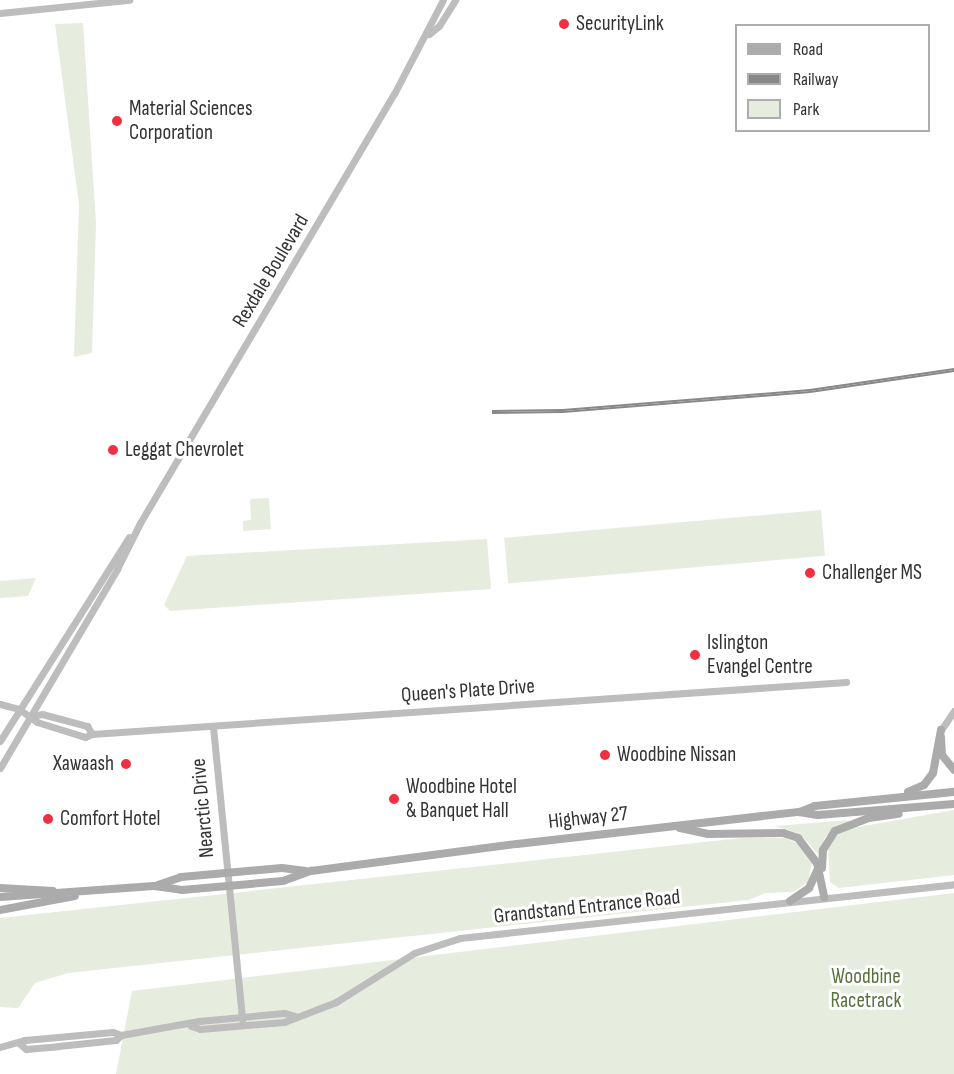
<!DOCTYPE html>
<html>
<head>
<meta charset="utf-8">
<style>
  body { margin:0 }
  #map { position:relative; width:954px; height:1074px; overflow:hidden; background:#fff; font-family:"Sofia Sans Condensed",sans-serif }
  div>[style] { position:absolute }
  .green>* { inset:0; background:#e6ecde; transform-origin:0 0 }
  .secondary>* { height:7px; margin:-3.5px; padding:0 3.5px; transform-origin:3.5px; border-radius:3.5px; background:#bdbdbd }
  .primary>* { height:8px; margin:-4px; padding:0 4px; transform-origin:4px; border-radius:4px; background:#ababab }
  .rail>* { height:4px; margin-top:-2px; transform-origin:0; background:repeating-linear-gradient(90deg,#fff 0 4.5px,#888 0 9px); box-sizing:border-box; border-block:2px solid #888 }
  .dots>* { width:16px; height:16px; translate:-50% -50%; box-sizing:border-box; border:3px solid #fff; border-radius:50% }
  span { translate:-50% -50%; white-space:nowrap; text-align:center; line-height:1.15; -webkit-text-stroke:6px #fff; paint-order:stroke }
  .poi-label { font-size:21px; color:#333 }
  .left { translate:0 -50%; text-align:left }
  .right { translate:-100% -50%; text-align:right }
  .street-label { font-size:21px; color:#333 }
  .park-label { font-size:21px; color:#57723c }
  .legend { position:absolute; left:735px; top:24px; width:195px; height:108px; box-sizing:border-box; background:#fff; border:2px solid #adadad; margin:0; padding:8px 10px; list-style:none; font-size:18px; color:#333 }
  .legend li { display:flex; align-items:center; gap:12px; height:30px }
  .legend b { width:30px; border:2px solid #adadad }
</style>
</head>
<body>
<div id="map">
  <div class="green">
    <div style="clip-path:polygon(83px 23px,96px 223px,92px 353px,74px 357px,79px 205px,55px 24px)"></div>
    <div style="clip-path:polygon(269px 498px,271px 529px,243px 531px,243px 521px,251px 520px,250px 499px)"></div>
    <div style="left:821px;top:510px;width:46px;height:318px;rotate:85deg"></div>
    <div style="clip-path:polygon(487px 539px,491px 589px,170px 611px,164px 605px,187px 556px)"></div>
    <div style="clip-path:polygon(36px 578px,28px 596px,0 598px,0 581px)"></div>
    <div style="clip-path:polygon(954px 810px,954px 875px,839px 888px,830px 882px,828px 845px,841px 830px)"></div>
    <div style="clip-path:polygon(850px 820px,825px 837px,819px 855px,800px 834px,775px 826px)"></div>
    <div style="clip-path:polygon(742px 838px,785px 838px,797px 843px,812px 863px,808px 882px,793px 892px,765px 893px,749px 900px,68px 973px,35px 983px,18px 1008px,0 1007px,0 918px)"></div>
    <div style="clip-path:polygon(954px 893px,954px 1074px,116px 1074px,132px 991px)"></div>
  </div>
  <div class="secondary">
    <div style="left:0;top:13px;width:130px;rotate:-5.8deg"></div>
    <div style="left:429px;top:34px;width:13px;rotate:-39deg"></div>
    <div style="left:439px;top:26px;width:31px;rotate:-58deg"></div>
    <div style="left:0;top:704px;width:20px;rotate:15deg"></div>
    <div style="left:19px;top:709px;width:22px;rotate:36deg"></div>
    <div style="left:37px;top:722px;width:50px;rotate:17.4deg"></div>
    <div style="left:85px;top:737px;width:8px;rotate:-23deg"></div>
    <div style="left:92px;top:734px;width:756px;rotate:-3.95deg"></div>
    <div style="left:32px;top:716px;width:10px;rotate:-11deg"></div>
    <div style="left:42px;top:714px;width:47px;rotate:14.9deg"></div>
    <div style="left:87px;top:726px;width:9px;rotate:58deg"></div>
    <div style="left:213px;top:727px;width:294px;rotate:84.3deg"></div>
    <div style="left:941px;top:730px;width:23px;rotate:-56deg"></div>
    <div style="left:0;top:741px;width:241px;rotate:-57.7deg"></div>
    <div style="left:0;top:768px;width:231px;rotate:-59.5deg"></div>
    <div style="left:117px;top:569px;width:51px;rotate:-63.4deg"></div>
    <div style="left:140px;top:523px;width:499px;rotate:-59.4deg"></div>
    <div style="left:394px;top:94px;width:106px;rotate:-62.5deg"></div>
    <div style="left:191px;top:1026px;width:9px;rotate:18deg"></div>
    <div style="left:200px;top:1029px;width:84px;rotate:-4.8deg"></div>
    <div style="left:284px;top:1022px;width:56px;rotate:-21deg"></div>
    <div style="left:336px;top:1002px;width:92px;rotate:-32.1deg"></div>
    <div style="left:414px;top:953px;width:48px;rotate:-18.1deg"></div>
    <div style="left:460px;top:938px;width:497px;rotate:-6.2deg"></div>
    <div style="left:20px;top:1044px;width:8px;rotate:40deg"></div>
    <div style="left:26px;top:1049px;width:32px;rotate:-5deg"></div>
    <div style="left:58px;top:1046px;width:58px;rotate:-5.9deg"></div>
    <div style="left:116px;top:1040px;width:7px;rotate:-45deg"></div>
    <div style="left:0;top:1047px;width:26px;rotate:-16deg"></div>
    <div style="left:25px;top:1040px;width:88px;rotate:-5.2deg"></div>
    <div style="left:113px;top:1032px;width:9px;rotate:21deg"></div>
    <div style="left:121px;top:1035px;width:79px;rotate:-10.2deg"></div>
    <div style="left:199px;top:1021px;width:85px;rotate:-5.4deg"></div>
    <div style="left:284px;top:1013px;width:11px;rotate:15deg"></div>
  </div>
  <div class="primary">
    <div style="left:941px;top:737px;width:18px;rotate:87deg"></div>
    <div style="left:942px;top:755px;width:19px;rotate:51deg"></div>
    <div style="left:908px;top:792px;width:17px;rotate:-24deg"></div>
    <div style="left:924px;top:785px;width:15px;rotate:-53deg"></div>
    <div style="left:933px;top:773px;width:44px;rotate:-79.5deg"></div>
    <div style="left:800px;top:812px;width:16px;rotate:-22deg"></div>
    <div style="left:815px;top:806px;width:140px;rotate:-5.8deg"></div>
    <div style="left:680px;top:828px;width:29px;rotate:12deg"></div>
    <div style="left:708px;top:834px;width:75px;rotate:-0.8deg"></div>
    <div style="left:783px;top:833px;width:16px;rotate:18deg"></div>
    <div style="left:798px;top:838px;width:31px;rotate:53deg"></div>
    <div style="left:817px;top:863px;width:35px;rotate:78deg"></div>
    <div style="left:822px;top:868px;width:18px;rotate:-87deg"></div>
    <div style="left:823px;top:850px;width:22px;rotate:-58deg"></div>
    <div style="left:835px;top:831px;width:36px;rotate:-21deg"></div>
    <div style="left:869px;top:818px;width:30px;rotate:-8deg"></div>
    <div style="left:158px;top:885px;width:24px;rotate:-19deg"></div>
    <div style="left:181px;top:877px;width:101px;rotate:-5.1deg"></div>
    <div style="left:282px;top:868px;width:24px;rotate:7deg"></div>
    <div style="left:0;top:888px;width:53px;rotate:3.2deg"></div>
    <div style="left:0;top:897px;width:154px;rotate:-4.1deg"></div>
    <div style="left:154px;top:886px;width:28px;rotate:8deg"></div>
    <div style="left:182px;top:890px;width:101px;rotate:-5.1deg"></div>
    <div style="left:283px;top:881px;width:30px;rotate:-20deg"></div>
    <div style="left:311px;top:871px;width:208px;rotate:-7.5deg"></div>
    <div style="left:517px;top:844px;width:284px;rotate:-6.5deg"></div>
    <div style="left:799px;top:812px;width:19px;rotate:9deg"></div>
    <div style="left:818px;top:815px;width:136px;rotate:-4.6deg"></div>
    <div style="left:790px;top:901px;width:23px;rotate:-34deg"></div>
    <div style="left:809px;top:888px;width:19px;rotate:-65deg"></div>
    <div style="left:0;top:910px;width:76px;rotate:-10.6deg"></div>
  </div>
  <div class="rail">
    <div style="left:492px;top:412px;width:71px;rotate:-0.8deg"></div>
    <div style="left:563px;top:411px;width:248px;rotate:-4.6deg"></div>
    <div style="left:810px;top:391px;width:146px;rotate:-8.3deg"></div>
  </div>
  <div class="dots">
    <div style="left:564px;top:24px;background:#ef3043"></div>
    <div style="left:117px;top:121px;background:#ef3043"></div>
    <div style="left:113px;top:450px;background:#ef3043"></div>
    <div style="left:810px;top:573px;background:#ef3043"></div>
    <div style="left:695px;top:655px;background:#ef3043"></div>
    <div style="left:605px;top:755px;background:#ef3043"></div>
    <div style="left:126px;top:764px;background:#ef3043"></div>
    <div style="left:394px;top:799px;background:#ef3043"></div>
    <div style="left:48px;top:819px;background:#ef3043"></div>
  </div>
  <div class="poi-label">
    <span class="left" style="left:576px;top:24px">SecurityLink</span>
    <span class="left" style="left:129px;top:121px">Material Sciences<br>Corporation</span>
    <span class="left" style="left:125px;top:450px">Leggat Chevrolet</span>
    <span class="left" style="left:822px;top:573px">Challenger MS</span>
    <span class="left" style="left:707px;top:655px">Islington<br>Evangel Centre</span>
    <span class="left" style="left:617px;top:755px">Woodbine Nissan</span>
    <span class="right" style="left:114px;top:764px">Xawaash</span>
    <span class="left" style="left:406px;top:799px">Woodbine Hotel<br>&amp; Banquet Hall</span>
    <span class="left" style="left:60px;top:819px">Comfort Hotel</span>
  </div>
  <div class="street-label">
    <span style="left:271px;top:271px;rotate:-59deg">Rexdale Boulevard</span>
    <span style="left:468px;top:691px;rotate:-4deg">Queen's Plate Drive</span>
    <span style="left:203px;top:808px;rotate:-95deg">Nearctic Drive</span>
    <span style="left:588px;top:818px;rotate:-6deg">Highway 27</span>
    <span style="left:587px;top:907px;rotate:-6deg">Grandstand Entrance Road</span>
  </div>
  <div class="park-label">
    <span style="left:866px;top:989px">Woodbine<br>Racetrack</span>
  </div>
  <ul class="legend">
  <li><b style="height:8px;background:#ababab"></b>Road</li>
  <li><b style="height:8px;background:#888"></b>Railway</li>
  <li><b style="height:16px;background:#e6ecde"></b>Park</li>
  </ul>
</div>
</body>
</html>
